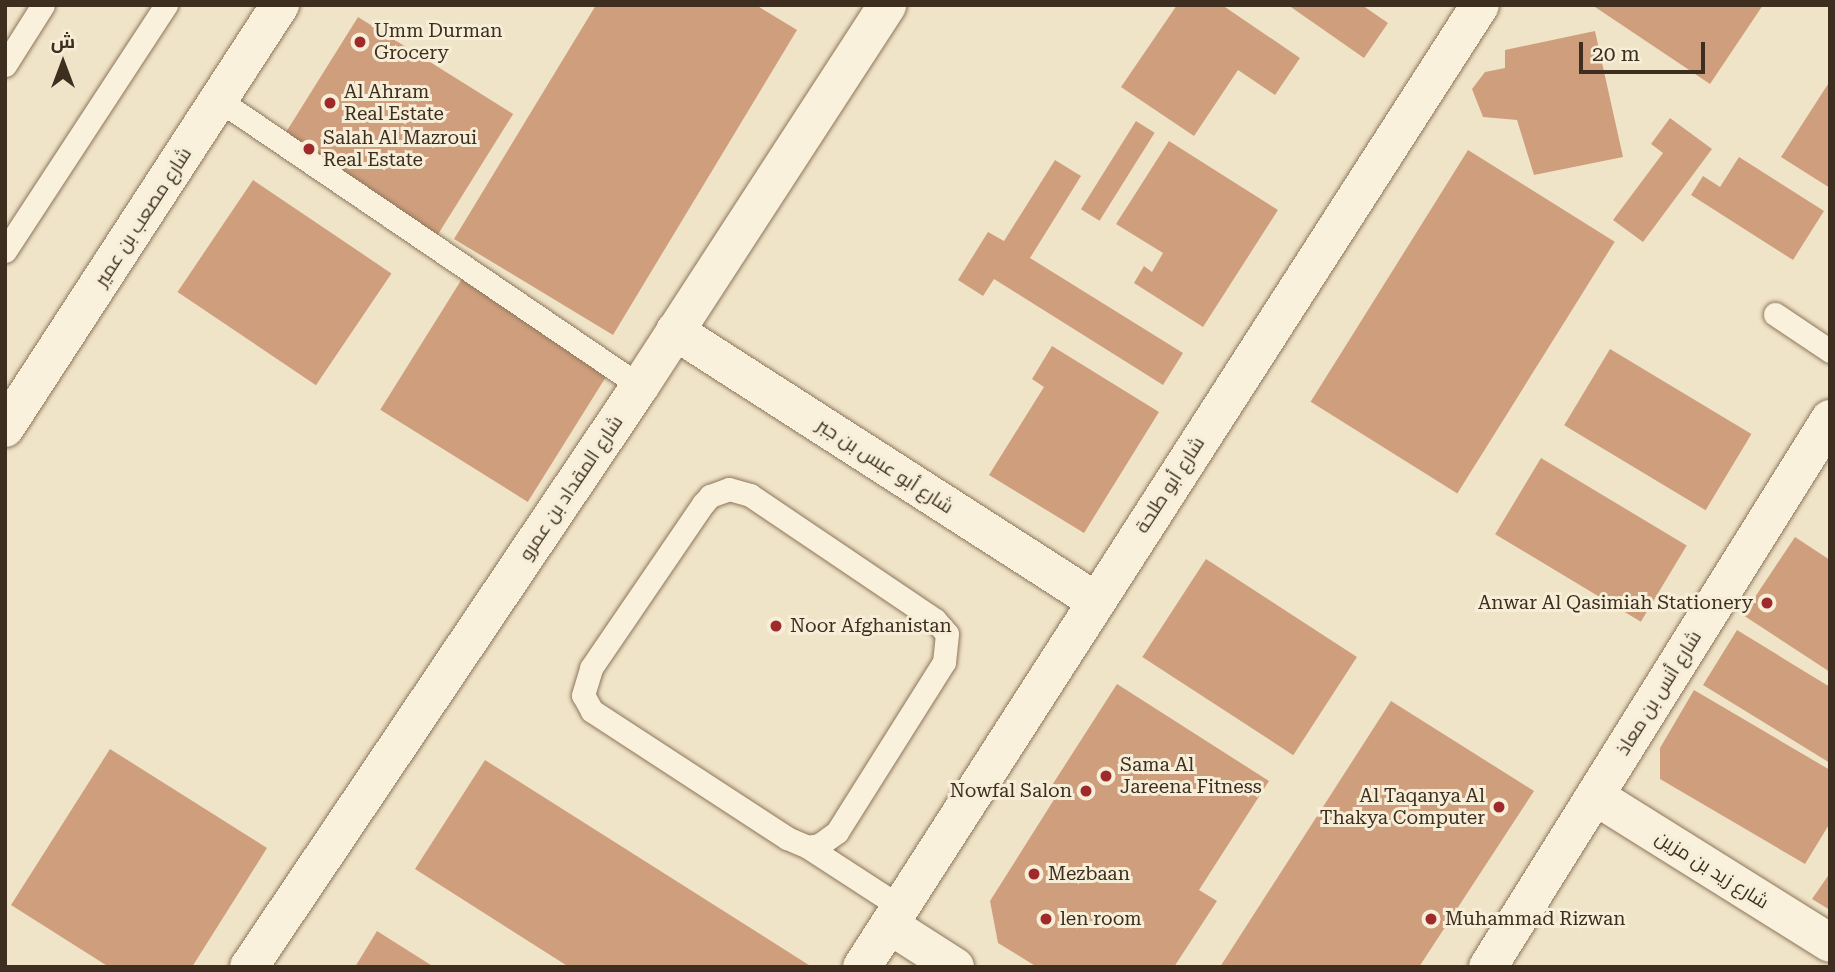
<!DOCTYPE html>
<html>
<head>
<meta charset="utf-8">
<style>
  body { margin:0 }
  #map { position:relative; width:1835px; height:972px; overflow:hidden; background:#f0e4c8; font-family:"Roboto Serif",Cairo,serif }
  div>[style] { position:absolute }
  .building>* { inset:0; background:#cf9f7d; transform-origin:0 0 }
  .roads { filter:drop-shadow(0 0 2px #8d765c) drop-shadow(0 0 2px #8d765c) }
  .lane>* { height:23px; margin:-11.5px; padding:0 11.5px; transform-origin:11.5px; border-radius:11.5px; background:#faf1dc }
  .street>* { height:38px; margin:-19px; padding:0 19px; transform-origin:19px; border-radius:19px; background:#faf1dc }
  .dots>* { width:19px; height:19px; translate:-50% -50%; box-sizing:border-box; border:4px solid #f7eed8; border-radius:50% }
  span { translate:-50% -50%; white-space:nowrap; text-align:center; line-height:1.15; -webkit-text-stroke:6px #f7eed8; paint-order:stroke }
  .poi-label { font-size:19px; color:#3d2e20 }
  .left { translate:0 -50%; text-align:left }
  .right { translate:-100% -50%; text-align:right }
  .street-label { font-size:19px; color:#3d2e20 }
  .frame { position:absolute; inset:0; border:7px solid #3d2e20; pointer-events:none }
  .north { position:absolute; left:28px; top:28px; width:70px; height:70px; -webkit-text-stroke:5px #f7eed8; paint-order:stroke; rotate:0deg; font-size:19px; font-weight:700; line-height:28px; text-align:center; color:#3d2e20 }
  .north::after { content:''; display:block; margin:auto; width:24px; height:32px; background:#3d2e20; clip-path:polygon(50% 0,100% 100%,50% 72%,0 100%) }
  .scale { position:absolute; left:1579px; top:42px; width:126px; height:32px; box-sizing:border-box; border:4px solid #3d2e20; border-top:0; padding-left:9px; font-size:21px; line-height:24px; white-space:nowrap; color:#3d2e20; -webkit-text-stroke:5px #f7eed8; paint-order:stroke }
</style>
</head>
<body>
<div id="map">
  <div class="building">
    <div style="clip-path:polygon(596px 5px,756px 5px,797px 30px,613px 335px,454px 239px)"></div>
    <div style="clip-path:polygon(1177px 5px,1222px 5px,1300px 58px,1275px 95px,1238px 70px,1194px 136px,1121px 87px)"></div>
    <div style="clip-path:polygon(1288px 5px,1362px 5px,1388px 23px,1364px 58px)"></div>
    <div style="clip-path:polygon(1592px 5px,1763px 5px,1710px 84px)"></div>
    <div style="left:358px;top:17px;width:183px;height:143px;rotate:32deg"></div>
    <div style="clip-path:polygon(1595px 31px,1623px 157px,1534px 175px,1517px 120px,1483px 117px,1472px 89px,1485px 72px,1505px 68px,1505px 50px)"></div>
    <div style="clip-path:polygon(1830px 81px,1830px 188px,1781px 157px)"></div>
    <div style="clip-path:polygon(1670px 118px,1712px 149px,1643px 242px,1613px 220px,1663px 153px,1651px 144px)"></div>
    <div style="left:1136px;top:121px;width:22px;height:104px;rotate:32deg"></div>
    <div style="clip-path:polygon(1169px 141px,1278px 210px,1203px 327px,1134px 283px,1144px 266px,1152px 272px,1163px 253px,1116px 224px)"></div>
    <div style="left:1468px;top:150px;width:173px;height:297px;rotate:32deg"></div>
    <div style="clip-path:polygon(1739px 157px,1824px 211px,1793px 260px,1691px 195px,1703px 176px,1720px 187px)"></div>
    <div style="clip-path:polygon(1055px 160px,1081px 176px,1030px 258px,1183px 353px,1163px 385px,994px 279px,983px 296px,958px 280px,988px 232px,1004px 241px)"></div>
    <div style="left:253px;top:180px;width:167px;height:135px;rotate:34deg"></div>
    <div style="left:465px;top:274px;width:174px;height:160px;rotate:32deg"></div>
    <div style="clip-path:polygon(1052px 346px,1159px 412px,1084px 533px,989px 475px,1044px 387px,1032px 379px)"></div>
    <div style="left:1610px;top:349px;width:165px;height:89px;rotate:31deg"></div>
    <div style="left:1541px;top:458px;width:170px;height:89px;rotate:31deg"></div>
    <div style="clip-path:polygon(1795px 537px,1830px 560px,1830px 672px,1743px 615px)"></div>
    <div style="left:1206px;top:559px;width:180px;height:117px;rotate:33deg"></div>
    <div style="clip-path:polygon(1737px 630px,1830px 687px,1830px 763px,1703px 685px)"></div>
    <div style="clip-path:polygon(1117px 684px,1269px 781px,1199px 890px,1217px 901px,1174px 967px,1037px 967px,998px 943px,990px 901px,1055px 798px,1047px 793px)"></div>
    <div style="clip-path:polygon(1694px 690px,1830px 770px,1830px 823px,1805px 864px,1660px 779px,1660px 748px)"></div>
    <div style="clip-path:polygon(1391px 701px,1534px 791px,1419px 967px,1220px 967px)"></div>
    <div style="clip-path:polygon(110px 749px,267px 848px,192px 967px,109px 967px,11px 905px)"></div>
    <div style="clip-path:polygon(485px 760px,812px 967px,569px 967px,415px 869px)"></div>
    <div style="clip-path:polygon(1830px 873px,1830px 910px,1812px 899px)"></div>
    <div style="clip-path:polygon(377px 931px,434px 967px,355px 967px)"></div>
  </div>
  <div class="roads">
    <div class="lane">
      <div style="left:5px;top:65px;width:71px;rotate:-57.7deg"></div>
      <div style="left:219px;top:100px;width:509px;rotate:34.19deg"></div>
      <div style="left:5px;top:251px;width:294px;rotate:-56.8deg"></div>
      <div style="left:1775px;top:314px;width:66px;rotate:33.9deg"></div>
      <div style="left:729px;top:489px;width:22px;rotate:16deg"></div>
      <div style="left:750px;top:495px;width:223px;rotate:34deg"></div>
      <div style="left:935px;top:620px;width:18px;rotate:49deg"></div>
      <div style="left:947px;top:634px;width:28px;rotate:96deg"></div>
      <div style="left:944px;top:662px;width:201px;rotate:122.2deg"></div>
      <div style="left:837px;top:832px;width:22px;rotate:144deg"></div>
      <div style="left:819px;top:845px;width:11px;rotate:170deg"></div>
      <div style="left:808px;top:847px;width:23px;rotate:-157deg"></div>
      <div style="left:787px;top:838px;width:233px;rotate:-146.9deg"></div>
      <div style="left:592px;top:711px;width:18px;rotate:-119deg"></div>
      <div style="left:583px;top:695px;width:28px;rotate:-73deg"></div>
      <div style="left:591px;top:668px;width:199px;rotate:-55.7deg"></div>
      <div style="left:703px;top:504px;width:11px;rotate:-49deg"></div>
      <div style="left:710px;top:496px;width:20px;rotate:-20deg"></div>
      <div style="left:808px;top:847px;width:112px;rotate:33deg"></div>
    </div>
    <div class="street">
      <div style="left:675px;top:331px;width:499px;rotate:32.7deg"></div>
      <div style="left:5px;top:428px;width:505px;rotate:-56.97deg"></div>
      <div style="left:1595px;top:796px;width:277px;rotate:32deg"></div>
      <div style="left:891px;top:926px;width:76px;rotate:32.6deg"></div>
      <div style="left:249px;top:967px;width:700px;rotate:-56.06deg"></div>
      <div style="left:640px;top:386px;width:454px;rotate:-57deg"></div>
      <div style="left:862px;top:967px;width:1143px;rotate:-57.28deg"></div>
      <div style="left:1488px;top:967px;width:646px;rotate:-58.03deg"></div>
    </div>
  </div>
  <div class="dots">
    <div style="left:360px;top:42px;background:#9e2a2b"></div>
    <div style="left:330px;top:103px;background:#9e2a2b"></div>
    <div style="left:309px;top:149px;background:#9e2a2b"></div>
    <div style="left:1767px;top:603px;background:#9e2a2b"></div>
    <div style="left:776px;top:626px;background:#9e2a2b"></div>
    <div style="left:1106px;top:776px;background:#9e2a2b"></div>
    <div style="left:1086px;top:791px;background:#9e2a2b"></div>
    <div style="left:1499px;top:807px;background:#9e2a2b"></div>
    <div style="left:1034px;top:874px;background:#9e2a2b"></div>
    <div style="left:1046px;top:919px;background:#9e2a2b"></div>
    <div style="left:1431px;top:919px;background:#9e2a2b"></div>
  </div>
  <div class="poi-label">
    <span class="left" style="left:374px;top:42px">Umm Durman<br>Grocery</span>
    <span class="left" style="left:344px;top:103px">Al Ahram<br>Real Estate</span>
    <span class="left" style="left:323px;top:149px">Salah Al Mazroui<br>Real Estate</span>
    <span class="right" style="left:1753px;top:603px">Anwar Al Qasimiah Stationery</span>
    <span class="left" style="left:790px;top:626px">Noor Afghanistan</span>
    <span class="left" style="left:1120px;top:776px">Sama Al<br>Jareena Fitness</span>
    <span class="right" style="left:1072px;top:791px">Nowfal Salon</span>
    <span class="right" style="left:1485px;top:807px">Al Taqanya Al<br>Thakya Computer</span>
    <span class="left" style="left:1048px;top:874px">Mezbaan</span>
    <span class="left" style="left:1060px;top:919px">len room</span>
    <span class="left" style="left:1445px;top:919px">Muhammad Rizwan</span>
  </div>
  <div class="street-label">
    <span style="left:143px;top:217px;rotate:-57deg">شارع مصعب بن عمير</span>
    <span style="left:885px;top:466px;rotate:33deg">شارع أبو عبس بن جبر</span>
    <span style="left:1170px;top:485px;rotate:-57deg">شارع أبو طلحة</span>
    <span style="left:571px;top:488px;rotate:-56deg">شارع المقداد بن عمرو</span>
    <span style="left:1659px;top:693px;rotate:-58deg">شارع أنس بن معاذ</span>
    <span style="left:1712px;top:870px;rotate:32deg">شارع زيد بن مزين</span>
  </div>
  <div class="frame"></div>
  <div class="north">ش</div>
  <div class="scale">20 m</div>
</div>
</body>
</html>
